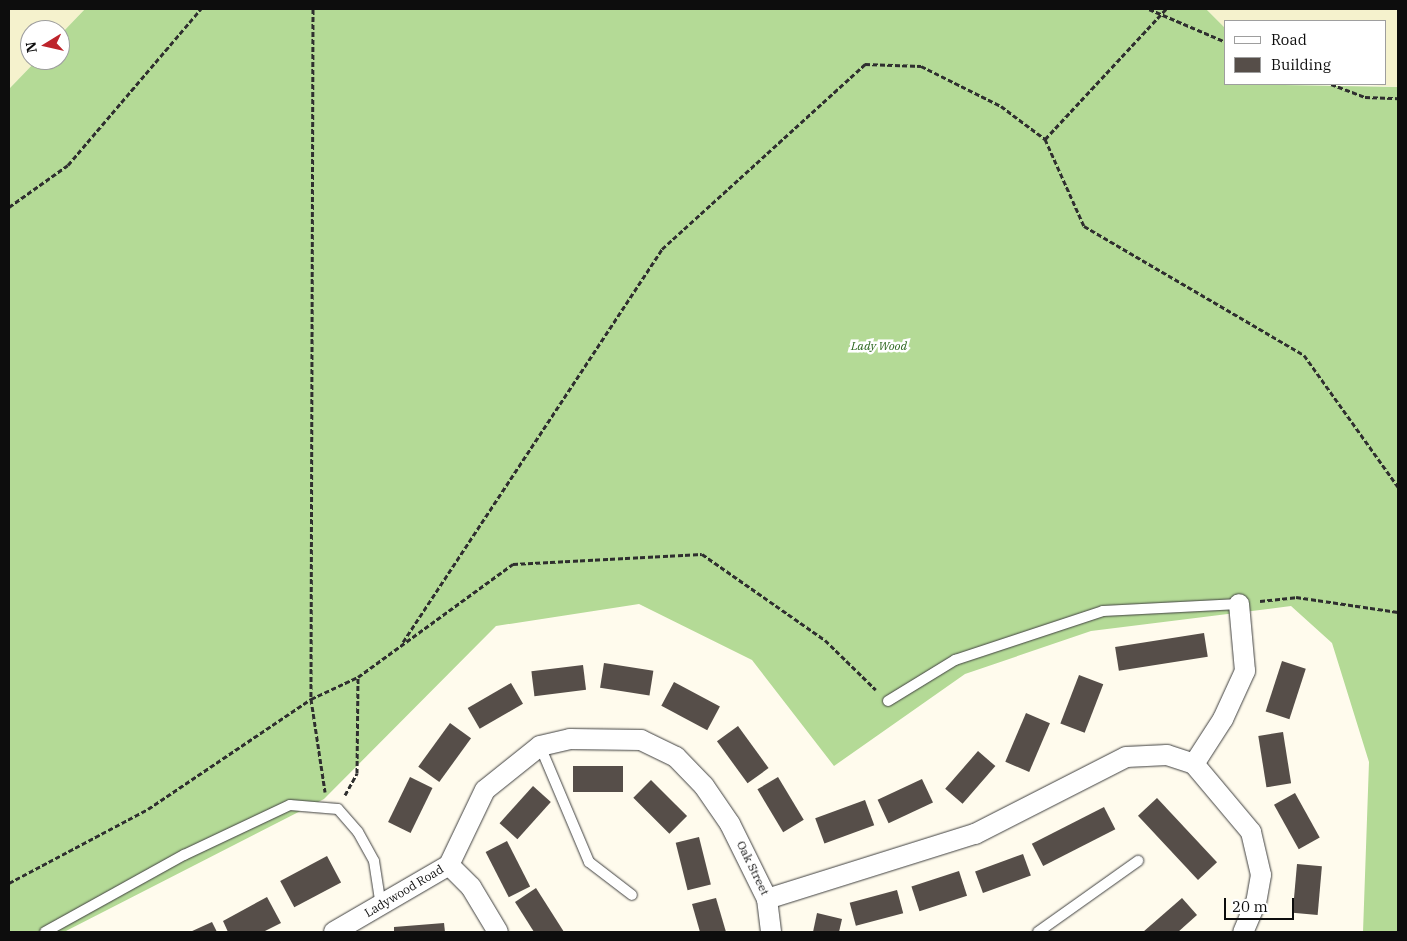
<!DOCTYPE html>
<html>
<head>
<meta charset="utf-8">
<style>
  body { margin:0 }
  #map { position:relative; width:1407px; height:941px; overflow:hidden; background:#fffbed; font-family:"IBM Plex Serif",serif }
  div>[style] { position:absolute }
  .farmland>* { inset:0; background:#f5f2cd }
  .forest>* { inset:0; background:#b4da96 }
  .building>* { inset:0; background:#564e49; transform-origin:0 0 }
  .path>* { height:3px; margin-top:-1.5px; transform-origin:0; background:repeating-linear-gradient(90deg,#2f2f2f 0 5px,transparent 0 7.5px) }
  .roads { filter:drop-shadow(0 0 1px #404040) drop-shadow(0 0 1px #404040) }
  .lane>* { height:10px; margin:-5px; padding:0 5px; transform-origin:5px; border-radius:5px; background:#fff }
  .street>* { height:20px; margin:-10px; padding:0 10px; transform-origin:10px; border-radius:10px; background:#fff }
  span { translate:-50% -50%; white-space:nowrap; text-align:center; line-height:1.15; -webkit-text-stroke:5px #fff; paint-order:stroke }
  .park-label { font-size:12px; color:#2b651d; font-style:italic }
  .street-label { font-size:12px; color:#0d0d0d }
  .frame { position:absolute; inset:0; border:10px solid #0d0d0d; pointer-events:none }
  .legend { position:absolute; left:1224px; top:20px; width:162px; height:65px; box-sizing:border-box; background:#fff; border:1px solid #9e9e9e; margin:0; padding:6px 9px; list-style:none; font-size:15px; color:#0d0d0d }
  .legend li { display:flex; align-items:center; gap:10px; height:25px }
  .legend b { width:25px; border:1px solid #9e9e9e }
  .north { position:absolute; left:20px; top:20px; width:50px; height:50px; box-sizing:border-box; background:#fff; border:1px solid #9e9e9e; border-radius:50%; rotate:261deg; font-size:14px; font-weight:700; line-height:20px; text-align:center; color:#0d0d0d }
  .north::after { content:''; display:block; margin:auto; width:18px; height:22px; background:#bd242b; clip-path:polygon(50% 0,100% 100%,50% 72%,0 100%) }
  .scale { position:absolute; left:1224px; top:898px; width:70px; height:22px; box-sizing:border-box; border:2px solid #0d0d0d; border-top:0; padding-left:6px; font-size:15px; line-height:18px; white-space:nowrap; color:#0d0d0d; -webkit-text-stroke:4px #fff; paint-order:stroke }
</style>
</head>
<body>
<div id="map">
  <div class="farmland">
    <div style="clip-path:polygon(9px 9px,85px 9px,60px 35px,60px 30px,30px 30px,30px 60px,37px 60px,9px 89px)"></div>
    <div style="clip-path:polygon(1206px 9px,1398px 9px,1398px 87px,1354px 84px,1386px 84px,1386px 21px,1226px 21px,1226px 29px)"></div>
  </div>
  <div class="forest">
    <div style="clip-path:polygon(85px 9px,1206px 9px,1226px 29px,1226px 84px,1398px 87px,1398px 932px,1363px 932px,1369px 762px,1332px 643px,1291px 606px,1091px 631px,965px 674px,834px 766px,752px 660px,639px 604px,496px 626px,324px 799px,64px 932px,9px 932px,9px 89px,37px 60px,60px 60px,60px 35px)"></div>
  </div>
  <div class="building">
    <div style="left:1204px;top:633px;width:24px;height:90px;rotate:81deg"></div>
    <div style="left:1282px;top:661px;width:25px;height:53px;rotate:18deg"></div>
    <div style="left:604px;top:663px;width:50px;height:25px;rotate:9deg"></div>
    <div style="left:583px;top:665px;width:25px;height:52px;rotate:83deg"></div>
    <div style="left:1079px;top:675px;width:26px;height:52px;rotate:21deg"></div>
    <div style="left:674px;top:682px;width:52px;height:27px;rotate:28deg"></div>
    <div style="left:511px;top:683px;width:24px;height:50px;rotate:60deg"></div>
    <div style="left:1026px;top:713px;width:26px;height:53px;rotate:23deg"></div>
    <div style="left:450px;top:723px;width:26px;height:54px;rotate:36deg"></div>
    <div style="left:738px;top:726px;width:52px;height:26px;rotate:54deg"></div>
    <div style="left:1283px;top:732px;width:52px;height:25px;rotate:81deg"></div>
    <div style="left:978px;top:751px;width:23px;height:50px;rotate:41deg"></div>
    <div style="left:573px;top:766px;width:50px;height:26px"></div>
    <div style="left:410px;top:777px;width:25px;height:50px;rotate:26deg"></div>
    <div style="left:778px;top:777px;width:50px;height:24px;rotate:59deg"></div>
    <div style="left:922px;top:779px;width:26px;height:49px;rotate:65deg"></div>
    <div style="left:651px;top:780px;width:51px;height:25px;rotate:45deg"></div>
    <div style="left:533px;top:786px;width:24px;height:50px;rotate:42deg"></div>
    <div style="left:1295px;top:793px;width:51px;height:24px;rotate:61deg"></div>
    <div style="left:1157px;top:798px;width:88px;height:26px;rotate:47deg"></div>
    <div style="left:865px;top:800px;width:27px;height:53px;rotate:70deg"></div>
    <div style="left:1104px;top:807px;width:25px;height:81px;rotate:63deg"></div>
    <div style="left:699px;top:837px;width:49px;height:24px;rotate:76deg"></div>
    <div style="left:507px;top:841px;width:51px;height:24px;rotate:63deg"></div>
    <div style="left:1023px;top:854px;width:23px;height:51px;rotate:70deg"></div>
    <div style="left:327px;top:856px;width:30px;height:53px;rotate:62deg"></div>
    <div style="left:1297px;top:864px;width:25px;height:49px;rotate:5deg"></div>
    <div style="left:959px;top:871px;width:26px;height:50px;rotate:72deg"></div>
    <div style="clip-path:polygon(536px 888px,564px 932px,534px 932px,515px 902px)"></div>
    <div style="left:897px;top:890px;width:24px;height:49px;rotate:75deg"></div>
    <div style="clip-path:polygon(267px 897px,281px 923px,263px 932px,228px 932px,223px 921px)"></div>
    <div style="clip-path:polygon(716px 898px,726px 932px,700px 932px,692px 904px)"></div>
    <div style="clip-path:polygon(1182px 898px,1197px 915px,1178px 932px,1143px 932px)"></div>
    <div style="clip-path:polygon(817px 913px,842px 919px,839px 932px,813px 932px)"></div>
    <div style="clip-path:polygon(212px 922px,217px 932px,190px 932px)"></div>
    <div style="clip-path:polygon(444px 923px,445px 932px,394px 932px,394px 927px)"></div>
  </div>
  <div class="path">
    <div style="left:313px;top:9px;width:690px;rotate:90.17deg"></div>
    <div style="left:311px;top:699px;width:94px;rotate:81.4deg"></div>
    <div style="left:1149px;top:9px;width:84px;rotate:23.2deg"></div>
    <div style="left:1166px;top:9px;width:178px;rotate:132.9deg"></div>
    <div style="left:1045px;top:139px;width:95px;rotate:65.9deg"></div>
    <div style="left:1084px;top:226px;width:255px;rotate:30.4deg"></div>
    <div style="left:1304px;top:355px;width:162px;rotate:54.5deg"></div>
    <div style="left:1331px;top:84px;width:36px;rotate:21deg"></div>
    <div style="left:1365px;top:97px;width:33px;rotate:2deg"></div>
    <div style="left:9px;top:207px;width:72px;rotate:-35.4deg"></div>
    <div style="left:68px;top:165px;width:205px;rotate:-49.6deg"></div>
    <div style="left:1260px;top:601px;width:36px;rotate:-6deg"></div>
    <div style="left:1296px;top:597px;width:103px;rotate:8.4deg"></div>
    <div style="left:403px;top:642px;width:471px;rotate:-56.6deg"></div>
    <div style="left:662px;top:249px;width:275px;rotate:-42.3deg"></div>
    <div style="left:865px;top:64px;width:56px;rotate:2deg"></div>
    <div style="left:921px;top:66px;width:89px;rotate:26.6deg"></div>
    <div style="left:1001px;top:106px;width:55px;rotate:36.9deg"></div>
    <div style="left:345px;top:795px;width:25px;rotate:-61deg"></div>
    <div style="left:357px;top:773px;width:96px;rotate:-89.4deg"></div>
    <div style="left:9px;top:883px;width:157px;rotate:-28deg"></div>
    <div style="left:148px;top:809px;width:197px;rotate:-34deg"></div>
    <div style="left:311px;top:699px;width:52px;rotate:-25.1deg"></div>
    <div style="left:358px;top:677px;width:192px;rotate:-36.1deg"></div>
    <div style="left:513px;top:564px;width:189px;rotate:-3deg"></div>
    <div style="left:702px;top:554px;width:150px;rotate:35deg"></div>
    <div style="left:825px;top:640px;width:71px;rotate:44.4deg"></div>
  </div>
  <div class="roads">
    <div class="lane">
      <div style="left:888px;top:701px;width:79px;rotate:-31.5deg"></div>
      <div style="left:955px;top:660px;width:156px;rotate:-18.3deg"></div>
      <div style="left:1103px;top:611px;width:136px;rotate:-2.9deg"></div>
      <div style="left:540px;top:746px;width:126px;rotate:67.1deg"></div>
      <div style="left:589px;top:862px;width:54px;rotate:37.5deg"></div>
      <div style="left:45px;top:932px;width:159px;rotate:-29deg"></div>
      <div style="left:184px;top:855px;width:117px;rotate:-25.3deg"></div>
      <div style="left:290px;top:805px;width:48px;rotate:4.8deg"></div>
      <div style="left:338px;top:809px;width:30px;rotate:49deg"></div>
      <div style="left:358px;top:832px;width:33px;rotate:61deg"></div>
      <div style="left:374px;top:861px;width:46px;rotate:81.2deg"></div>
      <div style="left:1038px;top:932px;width:123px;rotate:-35.4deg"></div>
    </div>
    <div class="street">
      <div style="left:1194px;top:764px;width:54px;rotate:-57.2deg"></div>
      <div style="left:1223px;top:719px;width:53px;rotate:-65.4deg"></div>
      <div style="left:1245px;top:671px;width:67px;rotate:-95.1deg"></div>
      <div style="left:449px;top:865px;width:83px;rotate:-64.4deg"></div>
      <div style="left:485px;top:790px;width:70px;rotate:-38.7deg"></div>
      <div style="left:540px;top:746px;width:31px;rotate:-13deg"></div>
      <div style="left:570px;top:739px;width:71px;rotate:0.8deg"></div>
      <div style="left:641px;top:740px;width:39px;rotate:26deg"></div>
      <div style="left:676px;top:757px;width:40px;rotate:46deg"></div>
      <div style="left:704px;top:786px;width:46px;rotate:55.6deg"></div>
      <div style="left:730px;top:824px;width:84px;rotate:63.7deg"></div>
      <div style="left:767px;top:899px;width:218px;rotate:-17.4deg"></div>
      <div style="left:975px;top:834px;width:169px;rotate:-27deg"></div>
      <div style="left:1126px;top:757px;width:41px;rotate:-2.8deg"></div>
      <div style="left:1167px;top:755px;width:28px;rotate:18deg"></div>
      <div style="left:1194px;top:764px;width:89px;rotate:50deg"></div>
      <div style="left:1251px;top:832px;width:44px;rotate:76.9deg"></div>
      <div style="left:1261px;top:875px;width:27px;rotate:100deg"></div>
      <div style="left:1256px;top:902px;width:33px;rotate:113deg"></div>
      <div style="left:449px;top:865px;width:31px;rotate:45deg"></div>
      <div style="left:471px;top:887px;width:52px;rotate:59deg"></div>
      <div style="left:767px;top:899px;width:33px;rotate:83deg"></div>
      <div style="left:334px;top:932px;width:133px;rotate:-30.2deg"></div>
    </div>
  </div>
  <div class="park-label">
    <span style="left:879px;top:346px">Lady Wood</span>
  </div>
  <div class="street-label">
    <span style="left:753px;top:868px;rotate:64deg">Oak Street</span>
    <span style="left:404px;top:891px;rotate:-31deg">Ladywood Road</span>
  </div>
  <div class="frame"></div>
  <ul class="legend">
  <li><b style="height:6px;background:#fff"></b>Road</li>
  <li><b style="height:14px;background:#564e49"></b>Building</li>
  </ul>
  <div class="north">N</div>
  <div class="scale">20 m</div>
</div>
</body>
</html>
